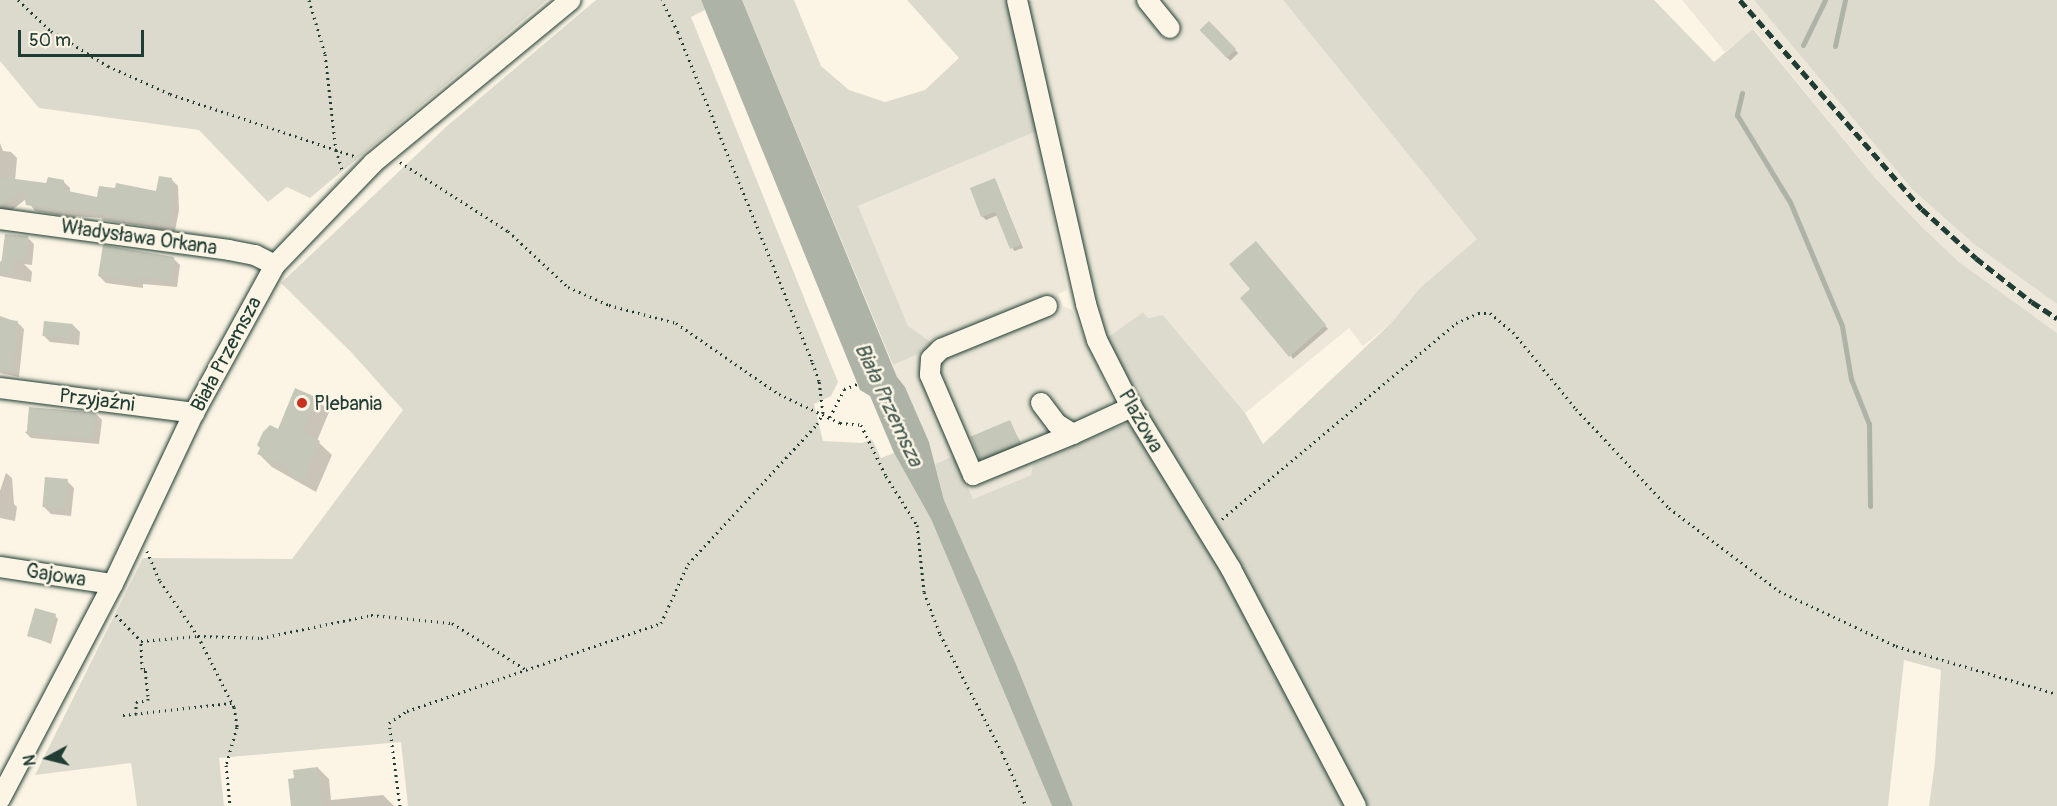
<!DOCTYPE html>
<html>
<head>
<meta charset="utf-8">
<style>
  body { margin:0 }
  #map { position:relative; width:2057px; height:806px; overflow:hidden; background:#fcf5e5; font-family:Pangolin,sans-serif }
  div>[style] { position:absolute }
  .built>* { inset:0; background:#ece7d8 }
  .green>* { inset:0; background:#dcdacc }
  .water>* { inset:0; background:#aeb3a7 }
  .shadow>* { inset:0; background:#0003; transform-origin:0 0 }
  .stream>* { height:5px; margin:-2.5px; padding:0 2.5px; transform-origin:2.5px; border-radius:2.5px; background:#aeb3a7 }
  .building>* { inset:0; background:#c5c7b9; transform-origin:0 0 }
  .path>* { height:3px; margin-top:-1.5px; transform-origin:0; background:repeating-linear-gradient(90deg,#1f3d34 0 1.5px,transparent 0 6px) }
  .roads { filter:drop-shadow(0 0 2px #1f3d34) drop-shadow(0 0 2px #1f3d34) }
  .minor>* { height:20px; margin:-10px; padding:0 10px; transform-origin:10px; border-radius:10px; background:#fcf5e5 }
  .rail>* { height:4.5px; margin-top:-2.25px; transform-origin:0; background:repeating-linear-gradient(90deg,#1f3d34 0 9px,transparent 0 13.5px) }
  .dots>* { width:16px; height:16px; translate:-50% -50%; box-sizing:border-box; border:3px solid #fcf5e5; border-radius:50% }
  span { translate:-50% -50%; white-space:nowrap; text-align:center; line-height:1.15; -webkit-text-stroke:5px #fcf5e5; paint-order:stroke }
  .street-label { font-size:20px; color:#1f3d34 }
  .poi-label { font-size:20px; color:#1f3d34 }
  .left { translate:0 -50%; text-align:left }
  .water-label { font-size:21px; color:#435a51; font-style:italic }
  .north { position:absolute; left:18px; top:728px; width:60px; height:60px; -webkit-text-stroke:4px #fcf5e5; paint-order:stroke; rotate:263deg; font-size:16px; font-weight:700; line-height:24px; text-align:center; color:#1f3d34 }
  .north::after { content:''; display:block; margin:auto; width:21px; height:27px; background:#1f3d34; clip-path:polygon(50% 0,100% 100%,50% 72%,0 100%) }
  .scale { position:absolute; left:18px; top:30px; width:126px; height:27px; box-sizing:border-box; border:3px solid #1f3d34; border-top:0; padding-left:8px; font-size:18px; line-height:21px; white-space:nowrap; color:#1f3d34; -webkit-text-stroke:4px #fcf5e5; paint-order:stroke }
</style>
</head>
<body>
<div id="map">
  <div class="built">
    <div style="clip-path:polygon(1034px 0,1283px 0,1478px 239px,1420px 288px,1392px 322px,1363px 346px,1349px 328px,1245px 413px,1163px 315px,1148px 318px,1143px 312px,1107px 338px,1088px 286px,1028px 2px)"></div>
    <div style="clip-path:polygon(1682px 0,1754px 0,1912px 189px,1975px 245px,2057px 304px,2057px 333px,1959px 262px,1923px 228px,1876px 179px,1754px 29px,1725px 52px)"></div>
    <div style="clip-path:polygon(1037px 131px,1067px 290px,1058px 294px,1063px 306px,1072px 310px,1112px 398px,1107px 411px,1115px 429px,1033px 464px,1031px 475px,973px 499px,954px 457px,935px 464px,929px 442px,905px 387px,897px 377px,893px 365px,937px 346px,908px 326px,858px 206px)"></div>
  </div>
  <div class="green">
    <div style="clip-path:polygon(0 0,547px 0,310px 198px,287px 187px,268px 202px,199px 130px,39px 108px,0 61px)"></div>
    <div style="clip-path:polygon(596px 0,701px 0,705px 10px,691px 17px,838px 382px,831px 396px,814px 404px,823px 441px,862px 443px,872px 439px,881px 458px,894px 453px,931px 519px,1052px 806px,408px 806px,401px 742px,219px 758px,224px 806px,137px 806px,131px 763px,35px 775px,143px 558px,292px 559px,403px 410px,351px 352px,281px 283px,447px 126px)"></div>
    <div style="clip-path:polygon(742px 0,794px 0,821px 66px,849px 90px,885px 102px,925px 90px,959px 58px,907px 0,1009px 0,1037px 131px,858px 206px,908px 326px,937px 346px,893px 365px)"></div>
    <div style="clip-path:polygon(1283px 0,1654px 0,1714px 62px,1753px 29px,1876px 179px,1923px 228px,1959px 262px,2057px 333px,2057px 806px,1929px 806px,1935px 762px,1941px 670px,1904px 660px,1888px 806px,1073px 806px,1016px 664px,944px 500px,935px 464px,954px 456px,973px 499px,1031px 475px,1033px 464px,1125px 424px,1137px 429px,1220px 535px,1203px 500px,1127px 383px,1107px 338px,1143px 312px,1148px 318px,1163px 315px,1245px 413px,1263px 444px,1392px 322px,1420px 288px,1477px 239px)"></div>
    <div style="clip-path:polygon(1754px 0,2057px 0,2057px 304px,1975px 245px,1912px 189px)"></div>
  </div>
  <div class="water">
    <div style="clip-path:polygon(701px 0,742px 0,897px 377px,905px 387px,929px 442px,944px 500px,1016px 664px,1073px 806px,1052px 806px,931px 519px,894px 453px,870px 396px,860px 390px)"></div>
  </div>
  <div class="shadow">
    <div style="left:1209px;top:23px;width:42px;height:11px;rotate:46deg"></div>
    <div style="clip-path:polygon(0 143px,3px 151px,11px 152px,17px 158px,15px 181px,48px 185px,63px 181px,70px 188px,70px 193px,99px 198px,158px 193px,171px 179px,178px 186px,179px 210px,175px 231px,104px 220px,101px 218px,76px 216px,75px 218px,35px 211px,26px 199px,12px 210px,0 210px)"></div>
    <div style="clip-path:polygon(995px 179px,1023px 248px,1014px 251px,998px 215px,986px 220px,982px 216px)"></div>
    <div style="clip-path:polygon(28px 238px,34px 244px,32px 265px,24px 264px,32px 272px,31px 282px,0 276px,0 262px)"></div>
    <div style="clip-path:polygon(1259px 246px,1328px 329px,1293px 359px,1252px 289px)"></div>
    <div style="clip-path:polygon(173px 258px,180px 265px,177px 287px,143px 284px,143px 288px,106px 283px,99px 276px)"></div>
    <div style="clip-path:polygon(0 316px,17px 322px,24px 329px,19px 377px,0 373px)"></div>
    <div style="clip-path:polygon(73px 325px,80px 332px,79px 345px,50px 342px,43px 335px)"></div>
    <div style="clip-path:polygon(317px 399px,329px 412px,317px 441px,332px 455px,316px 492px,272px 467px,259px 454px,278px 430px)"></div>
    <div style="clip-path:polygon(96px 414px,102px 420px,99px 444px,31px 438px,25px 432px)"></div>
    <div style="left:1010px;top:422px;width:27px;height:41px;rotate:63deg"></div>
    <div style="clip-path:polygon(6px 473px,12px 478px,14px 504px,17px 507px,15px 521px,0 518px,0 491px)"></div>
    <div style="clip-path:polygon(67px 481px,74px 488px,71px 516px,51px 514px,43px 506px)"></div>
    <div style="clip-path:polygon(55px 616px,58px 619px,51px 644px,28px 635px)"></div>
    <div style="clip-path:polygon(318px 768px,329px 779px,331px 800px,383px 795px,394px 806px,292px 806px,296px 779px)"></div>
  </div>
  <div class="stream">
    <div style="left:1803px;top:45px;width:50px;rotate:-63.9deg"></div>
    <div style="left:1835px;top:46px;width:47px;rotate:-77.7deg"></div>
    <div style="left:1742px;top:93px;width:23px;rotate:103deg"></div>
    <div style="left:1737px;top:115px;width:102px;rotate:58.7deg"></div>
    <div style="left:1790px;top:202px;width:134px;rotate:67.2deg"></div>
    <div style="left:1842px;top:326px;width:54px;rotate:80.4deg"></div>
    <div style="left:1851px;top:379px;width:48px;rotate:68.2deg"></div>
    <div style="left:1869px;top:424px;width:82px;rotate:89.3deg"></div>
  </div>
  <div class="building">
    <div style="left:1209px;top:21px;width:39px;height:13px;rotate:46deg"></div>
    <div style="clip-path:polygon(159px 176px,172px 178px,173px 203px,169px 225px,95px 214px,96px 212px,70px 210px,68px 212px,26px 205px,23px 189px,0 207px,0 177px,46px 183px,48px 177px,64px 180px,63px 190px,97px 197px,99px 186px,115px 188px,116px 183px,156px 191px)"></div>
    <div style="clip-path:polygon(995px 178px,1021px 245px,1010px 249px,995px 212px,981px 217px,970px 188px)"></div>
    <div style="clip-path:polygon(5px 234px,28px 236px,26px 259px,15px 258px,13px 274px,0 273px)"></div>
    <div style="clip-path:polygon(1256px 241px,1326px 325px,1289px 357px,1240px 298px,1250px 289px,1229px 264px)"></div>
    <div style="clip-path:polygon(103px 245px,174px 257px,171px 281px,136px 277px,136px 281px,98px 276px)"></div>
    <div style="clip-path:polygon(0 319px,18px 321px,13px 371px,0 370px)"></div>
    <div style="left:44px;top:321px;width:29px;height:15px;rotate:6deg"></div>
    <div style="clip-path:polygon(295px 388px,318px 398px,303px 432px,320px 441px,304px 481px,293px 476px,293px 473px,280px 464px,257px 454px,260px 448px,257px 445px,263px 432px,270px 425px,278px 429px)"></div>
    <div style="left:29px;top:407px;width:67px;height:26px;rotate:5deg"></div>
    <div style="left:1010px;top:420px;width:25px;height:43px;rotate:67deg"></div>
    <div style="left:45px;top:477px;width:23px;height:30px;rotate:5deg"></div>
    <div style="left:35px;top:608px;width:22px;height:29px;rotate:16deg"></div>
    <div style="clip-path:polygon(318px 767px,322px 806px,291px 806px,288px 779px,294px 778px,293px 770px)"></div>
  </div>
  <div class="path">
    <div style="left:18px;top:0;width:45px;rotate:43.2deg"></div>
    <div style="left:51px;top:31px;width:67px;rotate:31.6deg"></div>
    <div style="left:108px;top:66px;width:68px;rotate:24.3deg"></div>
    <div style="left:170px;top:94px;width:194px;rotate:18.6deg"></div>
    <div style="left:309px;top:0;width:56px;rotate:73.5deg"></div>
    <div style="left:325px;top:54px;width:97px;rotate:83.5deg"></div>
    <div style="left:336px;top:150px;width:21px;rotate:73deg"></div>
    <div style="left:400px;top:162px;width:128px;rotate:32.6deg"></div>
    <div style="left:508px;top:231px;width:82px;rotate:43deg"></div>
    <div style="left:568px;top:287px;width:45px;rotate:23.7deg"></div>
    <div style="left:609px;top:305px;width:69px;rotate:15deg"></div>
    <div style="left:676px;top:323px;width:125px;rotate:34.6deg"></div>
    <div style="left:779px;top:394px;width:68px;rotate:25.4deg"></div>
    <div style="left:840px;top:423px;width:21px;rotate:5deg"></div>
    <div style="left:861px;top:425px;width:57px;rotate:63.9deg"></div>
    <div style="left:886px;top:476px;width:58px;rotate:57.7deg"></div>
    <div style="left:917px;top:525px;width:67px;rotate:84deg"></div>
    <div style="left:924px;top:592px;width:45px;rotate:69.1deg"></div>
    <div style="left:940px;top:634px;width:133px;rotate:62.3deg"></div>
    <div style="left:1002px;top:752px;width:59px;rotate:66deg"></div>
    <div style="left:830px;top:417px;width:31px;rotate:-63deg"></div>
    <div style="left:844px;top:389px;width:14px;rotate:-21deg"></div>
    <div style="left:1222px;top:519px;width:305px;rotate:-39.9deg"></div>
    <div style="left:1456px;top:323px;width:24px;rotate:-24deg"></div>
    <div style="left:1478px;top:313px;width:12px"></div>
    <div style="left:1490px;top:313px;width:30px;rotate:40deg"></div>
    <div style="left:1513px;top:332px;width:99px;rotate:50.7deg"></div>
    <div style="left:1576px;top:409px;width:136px;rotate:46.8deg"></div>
    <div style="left:1669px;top:508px;width:138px;rotate:37deg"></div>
    <div style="left:1779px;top:591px;width:129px;rotate:25.2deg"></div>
    <div style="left:1896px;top:646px;width:168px;rotate:16.6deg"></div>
    <div style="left:147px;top:551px;width:33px;rotate:67deg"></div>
    <div style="left:160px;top:581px;width:67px;rotate:55.4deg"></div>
    <div style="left:198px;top:636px;width:80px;rotate:63.1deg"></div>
    <div style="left:234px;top:707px;width:20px;rotate:81deg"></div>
    <div style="left:237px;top:727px;width:40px;rotate:106deg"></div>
    <div style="left:226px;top:765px;width:41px;rotate:84.4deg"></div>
    <div style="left:116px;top:615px;width:36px;rotate:46deg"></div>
    <div style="left:141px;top:641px;width:57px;rotate:-5deg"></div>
    <div style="left:198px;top:636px;width:63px;rotate:1.8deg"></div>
    <div style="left:261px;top:638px;width:112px;rotate:-11.8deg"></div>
    <div style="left:371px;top:615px;width:81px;rotate:5.6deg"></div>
    <div style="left:452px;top:623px;width:86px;rotate:32.2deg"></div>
    <div style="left:136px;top:714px;width:12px;rotate:-90deg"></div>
    <div style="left:136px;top:702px;width:12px;rotate:-9deg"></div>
    <div style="left:148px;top:700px;width:4px;rotate:-90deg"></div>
    <div style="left:148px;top:696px;width:27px;rotate:-96deg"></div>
    <div style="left:145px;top:669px;width:3px;rotate:180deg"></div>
    <div style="left:142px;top:669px;width:28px;rotate:-92deg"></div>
    <div style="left:123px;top:715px;width:109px;rotate:-6.3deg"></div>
    <div style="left:400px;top:806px;width:84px;rotate:-97.5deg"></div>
    <div style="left:389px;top:723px;width:22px;rotate:-34deg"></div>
    <div style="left:407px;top:711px;width:269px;rotate:-19.1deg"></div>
    <div style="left:661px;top:623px;width:65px;rotate:-65.4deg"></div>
    <div style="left:688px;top:564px;width:190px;rotate:-47.3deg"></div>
    <div style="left:817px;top:424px;width:13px;rotate:-61deg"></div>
    <div style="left:823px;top:413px;width:32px;rotate:-97deg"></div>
    <div style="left:819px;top:381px;width:21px;rotate:-109deg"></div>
    <div style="left:812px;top:361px;width:355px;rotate:-112.2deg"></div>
    <div style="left:678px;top:32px;width:36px;rotate:-117deg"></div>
  </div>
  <div class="roads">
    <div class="minor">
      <div style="left:1017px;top:0;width:312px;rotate:77.2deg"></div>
      <div style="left:1086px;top:304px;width:38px;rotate:73deg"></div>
      <div style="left:1097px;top:340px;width:66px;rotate:63deg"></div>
      <div style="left:1127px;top:399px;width:199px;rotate:58.5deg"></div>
      <div style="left:1231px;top:569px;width:268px;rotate:62.2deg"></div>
      <div style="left:1147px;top:0;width:36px;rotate:51deg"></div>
      <div style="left:0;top:219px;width:231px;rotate:7.7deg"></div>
      <div style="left:229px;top:250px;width:26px;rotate:11deg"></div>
      <div style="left:255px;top:255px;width:22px;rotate:27deg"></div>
      <div style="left:1047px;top:306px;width:114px;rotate:157.9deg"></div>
      <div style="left:941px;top:349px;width:14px;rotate:135deg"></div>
      <div style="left:931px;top:359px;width:16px;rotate:94deg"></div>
      <div style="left:930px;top:375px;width:109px;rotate:66.7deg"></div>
      <div style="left:973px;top:475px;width:108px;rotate:-22.3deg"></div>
      <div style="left:0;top:388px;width:196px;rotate:7.3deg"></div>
      <div style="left:1041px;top:403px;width:26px;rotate:53deg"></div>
      <div style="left:1057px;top:424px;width:19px;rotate:32deg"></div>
      <div style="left:1073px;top:434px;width:65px;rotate:-24.6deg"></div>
      <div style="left:0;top:567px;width:114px;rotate:8.6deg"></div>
      <div style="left:0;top:799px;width:243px;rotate:-62.3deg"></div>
      <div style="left:113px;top:584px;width:189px;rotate:-64.7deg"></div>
      <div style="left:194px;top:413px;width:169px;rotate:-61.3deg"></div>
      <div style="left:275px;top:265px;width:141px;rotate:-46.1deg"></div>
      <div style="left:373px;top:163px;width:256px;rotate:-39.5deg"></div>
    </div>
  </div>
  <div class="rail">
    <div style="left:1740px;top:0;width:277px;rotate:49deg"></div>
    <div style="left:1922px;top:209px;width:73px;rotate:42.2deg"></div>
    <div style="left:1976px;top:258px;width:71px;rotate:38.2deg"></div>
    <div style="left:2032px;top:302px;width:30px;rotate:33deg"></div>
  </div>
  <div class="dots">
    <div style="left:302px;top:403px;background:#c8321e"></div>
  </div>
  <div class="street-label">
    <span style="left:139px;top:237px;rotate:8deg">Władysława Orkana</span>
    <span style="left:226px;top:354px;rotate:-62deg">Biała Przemsza</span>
    <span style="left:97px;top:400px;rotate:7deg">Przyjaźni</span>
    <span style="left:1141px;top:421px;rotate:60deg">Plażowa</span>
    <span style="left:56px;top:575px;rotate:9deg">Gajowa</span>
  </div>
  <div class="poi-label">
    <span class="left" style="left:314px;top:403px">Plebania</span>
  </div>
  <div class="water-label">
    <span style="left:888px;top:405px;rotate:65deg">Biała Przemsza</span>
  </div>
  <div class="north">N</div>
  <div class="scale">50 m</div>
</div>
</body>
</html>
